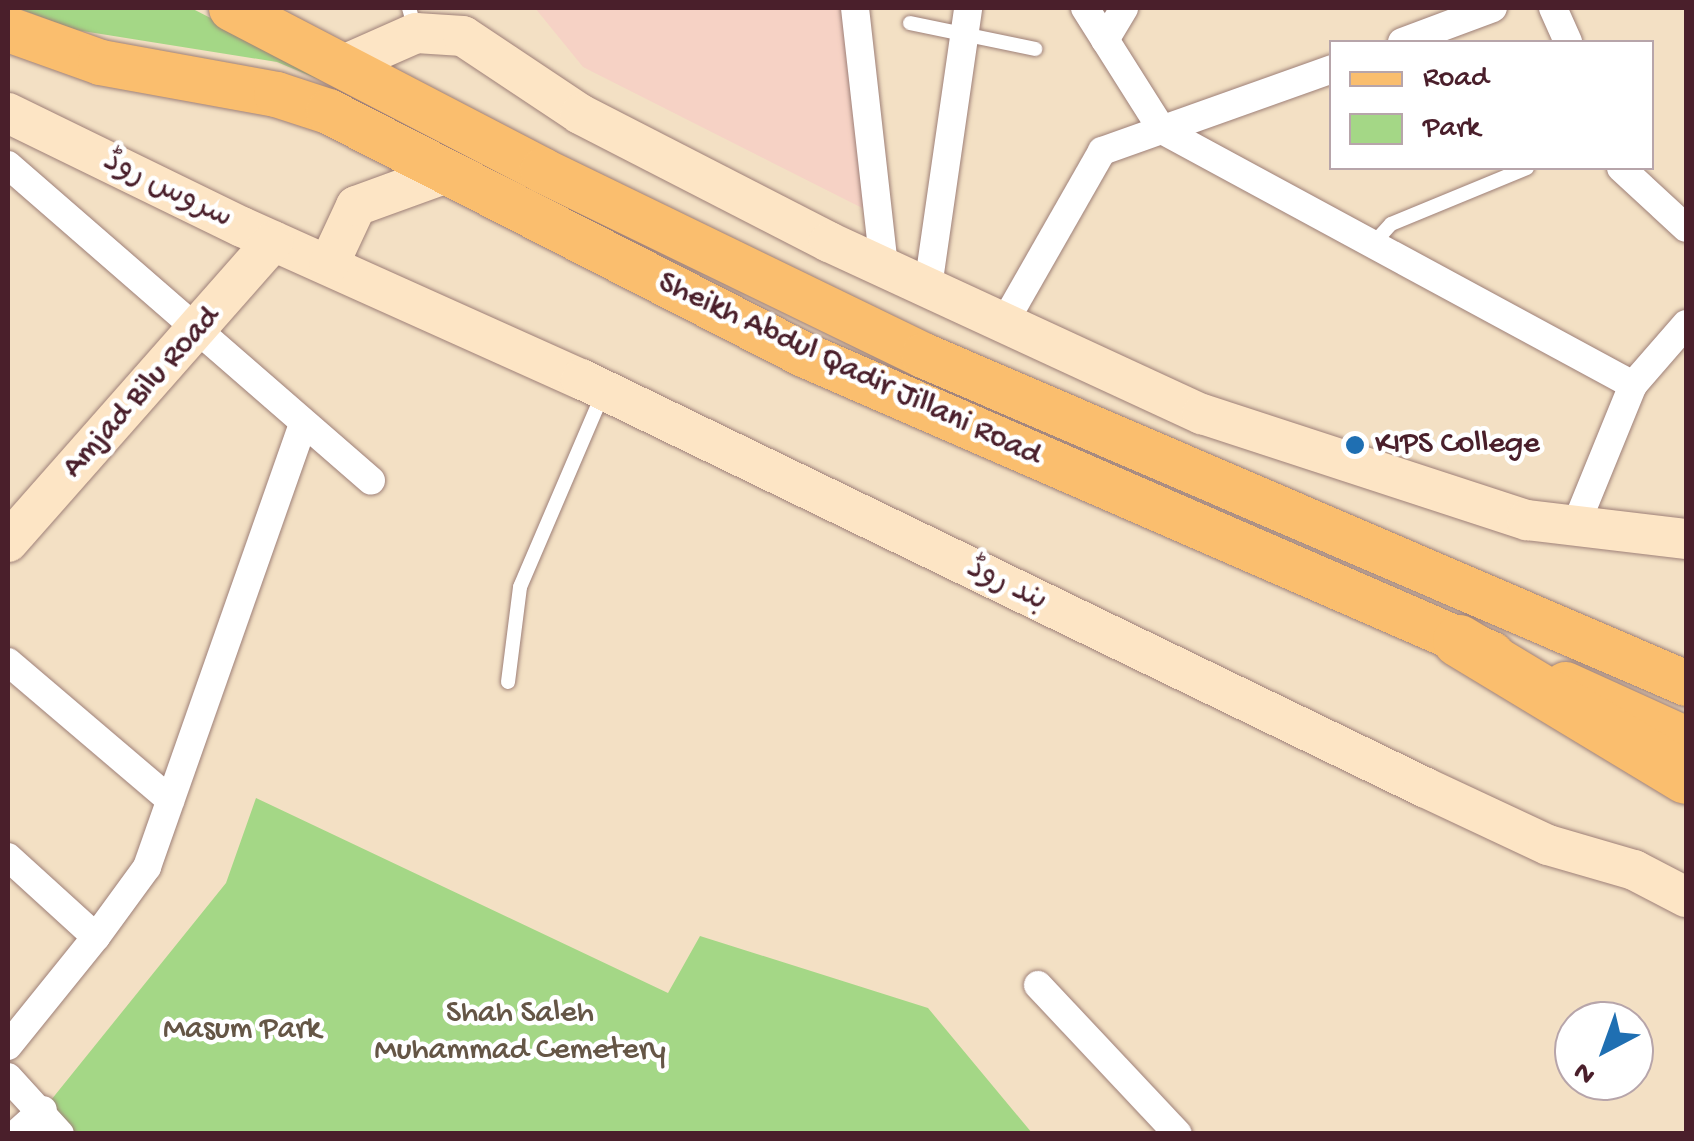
<!DOCTYPE html>
<html>
<head>
<meta charset="utf-8">
<style>
  body { margin:0 }
  #map { position:relative; width:1694px; height:1141px; overflow:hidden; background:#f3e0c4; font-family:"Gochi Hand","Playpen Sans Arabic",sans-serif }
  div>[style] { position:absolute }
  .built>* { inset:0; background:#f6d2c5 }
  .green>* { inset:0; background:#a4d786 }
  .roads { filter:drop-shadow(0 0 2px #9e8078) drop-shadow(0 0 2px #9e8078) }
  .lane>* { height:14px; margin:-7px; padding:0 7px; transform-origin:7px; border-radius:7px; background:#fff }
  .street>* { height:28px; margin:-14px; padding:0 14px; transform-origin:14px; border-radius:14px; background:#fff }
  .secondary>* { height:40px; margin:-20px; padding:0 20px; transform-origin:20px; border-radius:20px; background:#fde5c5 }
  .primary>* { height:45px; margin:-22.5px; padding:0 22.5px; transform-origin:22.5px; border-radius:22.5px; background:#fabe6e }
  .highway>* { height:52px; margin:-26px; padding:0 26px; transform-origin:26px; border-radius:26px; background:#fabe6e }
  .dots>* { width:28px; height:28px; translate:-50% -50%; box-sizing:border-box; border:5px solid #fff; border-radius:50% }
  span { translate:-50% -50%; white-space:nowrap; text-align:center; line-height:1.15; -webkit-text-stroke:9px #fff; paint-order:stroke }
  .street-label { font-size:32px; color:#4a1f2b }
  .poi-label { font-size:32px; color:#4a1f2b }
  .left { translate:0 -50%; text-align:left }
  .park-label { font-size:32px; color:#655646 }
  .frame { position:absolute; inset:0; border:10px solid #4a1f2b; pointer-events:none }
  .legend { position:absolute; left:1329px; top:40px; width:325px; height:130px; box-sizing:border-box; background:#fff; border:2px solid #b7a5aa; margin:0; padding:12px 18px; list-style:none; font-size:30px; color:#4a1f2b }
  .legend li { display:flex; align-items:center; gap:20px; height:50px }
  .legend b { width:50px; border:2px solid #b7a5aa }
  .north { position:absolute; left:1554px; top:1001px; width:100px; height:100px; box-sizing:border-box; background:#fff; border:2px solid #b7a5aa; border-radius:50%; rotate:221deg; font-size:28px; font-weight:700; line-height:40px; text-align:center; color:#4a1f2b }
  .north::after { content:''; display:block; margin:auto; width:35px; height:45px; background:#1f6fb2; clip-path:polygon(50% 0,100% 100%,50% 72%,0 100%) }
</style>
</head>
<body>
<div id="map">
  <div class="built">
    <div style="clip-path:polygon(535px 8px,855px 8px,878px 216px,583px 67px)"></div>
  </div>
  <div class="green">
    <div style="clip-path:polygon(17px 8px,191px 8px,389px 109px,277px 62px,76px 30px)"></div>
    <div style="clip-path:polygon(256px 798px,668px 993px,700px 936px,928px 1008px,1032px 1133px,61px 1134px,43px 1110px,226px 883px)"></div>
  </div>
  <div class="roads">
    <div class="lane">
      <div style="left:409px;top:8px;width:25px;rotate:74deg"></div>
      <div style="left:910px;top:23px;width:128px;rotate:11.7deg"></div>
      <div style="left:1373px;top:244px;width:27px;rotate:-48deg"></div>
      <div style="left:1391px;top:224px;width:147px;rotate:-22.4deg"></div>
      <div style="left:508px;top:682px;width:96px;rotate:-82.8deg"></div>
      <div style="left:520px;top:587px;width:208px;rotate:-66.8deg"></div>
    </div>
    <div class="street">
      <div style="left:855px;top:8px;width:261px;rotate:83.6deg"></div>
      <div style="left:1085px;top:8px;width:144px;rotate:57.7deg"></div>
      <div style="left:1162px;top:130px;width:536px;rotate:28.43deg"></div>
      <div style="left:1553px;top:8px;width:37px;rotate:66deg"></div>
      <div style="left:1105px;top:40px;width:37px;rotate:-59deg"></div>
      <div style="left:1402px;top:42px;width:97px;rotate:-20.5deg"></div>
      <div style="left:8px;top:165px;width:481px;rotate:41deg"></div>
      <div style="left:1621px;top:168px;width:88px;rotate:42.7deg"></div>
      <div style="left:928px;top:287px;width:282px;rotate:-81.8deg"></div>
      <div style="left:1004px;top:323px;width:198px;rotate:-60.3deg"></div>
      <div style="left:1102px;top:151px;width:244px;rotate:-19.6deg"></div>
      <div style="left:1575px;top:527px;width:153px;rotate:-67.8deg"></div>
      <div style="left:1633px;top:385px;width:81px;rotate:-49deg"></div>
      <div style="left:8px;top:662px;width:213px;rotate:40.4deg"></div>
      <div style="left:8px;top:857px;width:119px;rotate:42.3deg"></div>
      <div style="left:96px;top:937px;width:87px;rotate:-53.9deg"></div>
      <div style="left:147px;top:867px;width:470px;rotate:-70.6deg"></div>
      <div style="left:1038px;top:985px;width:204px;rotate:46.8deg"></div>
      <div style="left:8px;top:1046px;width:140px;rotate:-51.1deg"></div>
      <div style="left:8px;top:1077px;width:77px;rotate:47.6deg"></div>
      <div style="left:16px;top:1134px;width:36px;rotate:-42deg"></div>
    </div>
    <div class="secondary">
      <div style="left:348px;top:63px;width:74px;rotate:-23.8deg"></div>
      <div style="left:416px;top:33px;width:47px;rotate:3.7deg"></div>
      <div style="left:463px;top:36px;width:141px;rotate:33.7deg"></div>
      <div style="left:580px;top:114px;width:280px;rotate:27.2deg"></div>
      <div style="left:829px;top:242px;width:411px;rotate:24.8deg"></div>
      <div style="left:1202px;top:414px;width:342px;rotate:18.1deg"></div>
      <div style="left:1527px;top:520px;width:160px;rotate:6.8deg"></div>
      <div style="left:8px;top:113px;width:260px;rotate:26deg"></div>
      <div style="left:242px;top:227px;width:372px;rotate:24.2deg"></div>
      <div style="left:581px;top:379px;width:937px;rotate:25.83deg"></div>
      <div style="left:1424px;top:787px;width:137px;rotate:25.1deg"></div>
      <div style="left:1548px;top:845px;width:90px;rotate:16.2deg"></div>
      <div style="left:1634px;top:870px;width:59px;rotate:27.4deg"></div>
      <div style="left:329px;top:264px;width:64px;rotate:-65deg"></div>
      <div style="left:356px;top:206px;width:94px;rotate:-20deg"></div>
      <div style="left:8px;top:542px;width:401px;rotate:-48.6deg"></div>
    </div>
    <div class="primary">
      <div style="left:231px;top:8px;width:351px;rotate:27.5deg"></div>
      <div style="left:542px;top:170px;width:424px;rotate:25.9deg"></div>
      <div style="left:923px;top:355px;width:831px;rotate:23.26deg"></div>
      <div style="left:8px;top:29px;width:98px;rotate:19.7deg"></div>
      <div style="left:100px;top:62px;width:179px;rotate:10.3deg"></div>
      <div style="left:276px;top:94px;width:55px;rotate:18.1deg"></div>
      <div style="left:328px;top:111px;width:534px;rotate:27.09deg"></div>
      <div style="left:803px;top:354px;width:751px;rotate:23.53deg"></div>
      <div style="left:1565px;top:684px;width:133px;rotate:24.4deg"></div>
    </div>
    <div class="highway">
      <div style="left:1459px;top:641px;width:265px;rotate:31.1deg"></div>
    </div>
  </div>
  <div class="dots">
    <div style="left:1355px;top:445px;background:#1f6fb2"></div>
  </div>
  <div class="street-label">
    <span style="left:167px;top:191px;rotate:26deg">سروس روڈ</span>
    <span style="left:849px;top:370px;rotate:25deg">Sheikh Abdul Qadir Jillani Road</span>
    <span style="left:142px;top:393px;rotate:-48deg">Amjad Bilu Road</span>
    <span style="left:1006px;top:586px;rotate:26deg">بند روڈ</span>
  </div>
  <div class="poi-label">
    <span class="left" style="left:1375px;top:445px">KIPS College</span>
  </div>
  <div class="park-label">
    <span style="left:520px;top:1033px">Shah Saleh<br>Muhammad Cemetery</span>
    <span style="left:242px;top:1030px">Masum Park</span>
  </div>
  <div class="frame"></div>
  <ul class="legend">
  <li><b style="height:12px;background:#fabe6e"></b>Road</li>
  <li><b style="height:28px;background:#a4d786"></b>Park</li>
  </ul>
  <div class="north">N</div>
</div>
</body>
</html>
